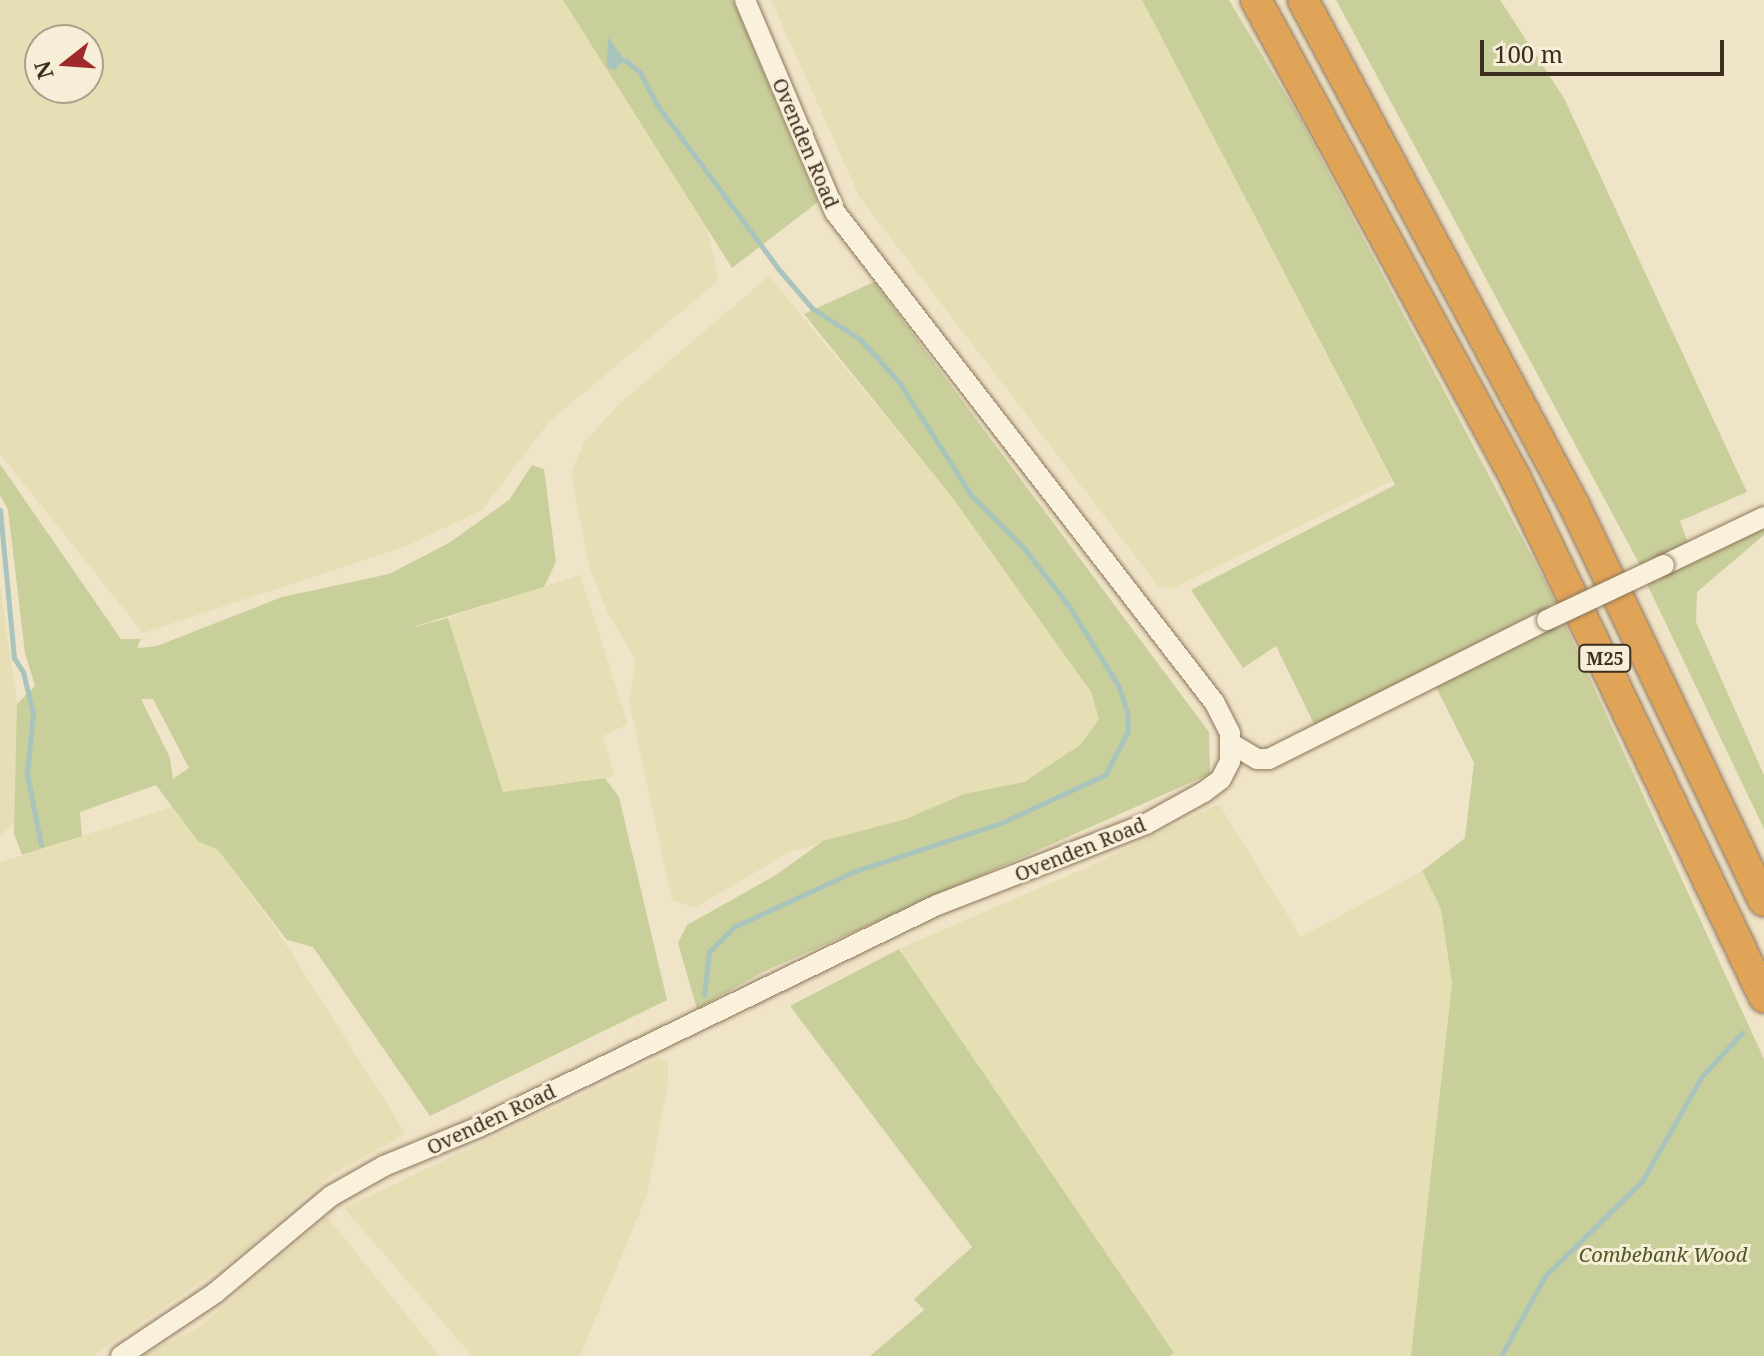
<!DOCTYPE html>
<html>
<head>
<meta charset="utf-8">
<style>
  body { margin:0 }
  #map { position:relative; width:1764px; height:1356px; overflow:hidden; background:#f0e4c8; font-family:"Noto Serif",serif }
  div>[style] { position:absolute }
  .farmland>* { inset:0; background:#e6deb5 }
  .green>* { inset:0; background:#c9cf9b }
  .water>* { inset:0; background:#a9c4bc }
  .stream>* { height:5px; margin:-2.5px; padding:0 2.5px; transform-origin:2.5px; border-radius:2.5px; background:#a9c4bc }
  .roads { filter:drop-shadow(0 0 2px #8d765c) drop-shadow(0 0 2px #8d765c) }
  .minor>* { height:20px; margin:-10px; padding:0 10px; transform-origin:10px; border-radius:10px; background:#faf1dc }
  .highway>* { height:30px; margin:-15px; padding:0 15px; transform-origin:15px; border-radius:15px; background:#e0a458 }
  .bridges { filter:drop-shadow(0 0 2px #8d765c) drop-shadow(0 0 2px #8d765c) }
  .minor-bridge>* { height:20px; margin:-10px; padding:0 10px; transform-origin:10px; border-radius:10px; background:#faf1dc }
  span { translate:-50% -50%; white-space:nowrap; text-align:center; line-height:1.15; -webkit-text-stroke:6px #f7eed8; paint-order:stroke }
  .shield-label span { padding:2px 6px; background:#f7eed8; border:2px solid; border-radius:6px; -webkit-text-stroke-width:0 }
  .shield-label { font-size:18px; color:#3d2e20; font-weight:700 }
  .street-label { font-size:20px; color:#3d2e20 }
  .park-label { font-size:20px; color:#4d5a26; font-style:italic }
  .north { position:absolute; left:24px; top:24px; width:80px; height:80px; box-sizing:border-box; background:#f7eed8; border:2px solid #ada18e; border-radius:50%; rotate:253deg; font-size:22px; font-weight:700; line-height:32px; text-align:center; color:#3d2e20 }
  .north::after { content:''; display:block; margin:auto; width:28px; height:36px; background:#9e2a2b; clip-path:polygon(50% 0,100% 100%,50% 72%,0 100%) }
  .scale { position:absolute; left:1480px; top:40px; width:244px; height:36px; box-sizing:border-box; border:4px solid #3d2e20; border-top:0; padding-left:10px; font-size:24px; line-height:28px; white-space:nowrap; color:#3d2e20; -webkit-text-stroke:6px #f7eed8; paint-order:stroke }
</style>
</head>
<body>
<div id="map">
  <div class="farmland">
    <div style="clip-path:polygon(evenodd,0 0,563px 0,707px 228px,719px 280px,549px 422px,482px 510px,406px 546px,143px 633px,0 454px,0 0,40px 40px,88px 40px,88px 88px,40px 88px,40px 40px)"></div>
    <div style="clip-path:polygon(771px 0,1142px 0,1392px 481px,1171px 589px,1158px 586px,860px 198px)"></div>
    <div style="clip-path:polygon(769px 276px,952px 497px,1091px 692px,1099px 719px,1080px 745px,1024px 782px,964px 794px,906px 819px,790px 852px,694px 908px,672px 900px,629px 701px,636px 660px,608px 614px,589px 566px,571px 474px,584px 442px,620px 403px)"></div>
    <div style="clip-path:polygon(580px 575px,628px 724px,603px 736px,614px 776px,503px 792px,448px 618px)"></div>
    <div style="clip-path:polygon(0 586px,18px 708px,16px 819px,0 837px)"></div>
    <div style="clip-path:polygon(183px 803px,273px 924px,406px 1134px,331px 1175px,235px 1258px,93px 1356px,0 1356px,0 863px)"></div>
    <div style="clip-path:polygon(1219px 804px,1301px 937px,1422px 871px,1441px 909px,1452px 983px,1447px 1065px,1411px 1356px,1169px 1356px,1173px 1352px,899px 949px,1088px 867px)"></div>
    <div style="clip-path:polygon(660px 1058px,668px 1064px,668px 1083px,647px 1195px,580px 1356px,472px 1356px,344px 1208px)"></div>
    <div style="clip-path:polygon(327px 1217px,440px 1356px,142px 1356px,198px 1328px)"></div>
  </div>
  <div class="green">
    <div style="clip-path:polygon(563px 0,733px 0,818px 202px,732px 268px)"></div>
    <div style="clip-path:polygon(1142px 0,1229px 0,1297px 113px,1556px 602px,1315px 726px,1276px 646px,1243px 668px,1191px 590px,1395px 485px)"></div>
    <div style="clip-path:polygon(1336px 0,1500px 0,1564px 98px,1747px 492px,1680px 521px,1688px 543px,1640px 565px)"></div>
    <div style="clip-path:polygon(874px 282px,1209px 732px,1210px 774px,763px 972px,697px 1009px,678px 943px,687px 925px,776px 875px,823px 841px,906px 819px,964px 794px,1024px 782px,1080px 745px,1099px 719px,1091px 692px,952px 497px,804px 314px)"></div>
    <div style="clip-path:polygon(evenodd,0 464px,121px 639px,141px 639px,137px 648px,157px 646px,282px 597px,389px 574px,449px 543px,509px 500px,532px 465px,544px 469px,556px 562px,544px 587px,406px 629px,448px 618px,503px 792px,605px 778px,619px 797px,667px 1000px,430px 1116px,313px 947px,287px 940px,218px 850px,198px 841px,156px 785px,80px 812px,82px 836px,22px 855px,14px 834px,17px 704px,35px 686px,25px 653px,8px 510px,0 495px,0 464px,141px 699px,153px 699px,189px 768px,173px 779px,170px 758px,141px 699px)"></div>
    <div style="clip-path:polygon(1764px 524px,1764px 535px,1697px 592px,1696px 622px,1764px 775px,1764px 829px,1646px 582px)"></div>
    <div style="clip-path:polygon(1564px 622px,1764px 1059px,1764px 1356px,1411px 1356px,1452px 983px,1441px 909px,1422px 871px,1465px 838px,1474px 763px,1435px 685px)"></div>
    <div style="clip-path:polygon(899px 949px,1174px 1353px,1169px 1356px,870px 1356px,924px 1310px,914px 1299px,972px 1247px,790px 1006px)"></div>
  </div>
  <div class="water">
    <div style="clip-path:polygon(608px 37px,625px 60px,614px 70px,607px 67px)"></div>
  </div>
  <div class="stream">
    <div style="left:625px;top:60px;width:19px;rotate:39deg"></div>
    <div style="left:640px;top:72px;width:34px;rotate:63deg"></div>
    <div style="left:655px;top:102px;width:212px;rotate:53.5deg"></div>
    <div style="left:781px;top:272px;width:48px;rotate:49.3deg"></div>
    <div style="left:812px;top:308px;width:59px;rotate:33.1deg"></div>
    <div style="left:861px;top:340px;width:57px;rotate:47.9deg"></div>
    <div style="left:899px;top:382px;width:134px;rotate:57.5deg"></div>
    <div style="left:971px;top:495px;width:74px;rotate:45deg"></div>
    <div style="left:1023px;top:547px;width:75px;rotate:52.1deg"></div>
    <div style="left:1069px;top:606px;width:95px;rotate:58.3deg"></div>
    <div style="left:1119px;top:687px;width:25px;rotate:72deg"></div>
    <div style="left:1127px;top:711px;width:20px;rotate:87deg"></div>
    <div style="left:1128px;top:731px;width:50px;rotate:117.6deg"></div>
    <div style="left:1105px;top:775px;width:115px;rotate:155.2deg"></div>
    <div style="left:1001px;top:823px;width:154px;rotate:161.8deg"></div>
    <div style="left:855px;top:871px;width:133px;rotate:155.2deg"></div>
    <div style="left:734px;top:927px;width:35px;rotate:135deg"></div>
    <div style="left:709px;top:952px;width:43px;rotate:96.6deg"></div>
    <div style="left:0;top:510px;width:149px;rotate:84.6deg"></div>
    <div style="left:14px;top:658px;width:17px;rotate:57deg"></div>
    <div style="left:23px;top:672px;width:42px;rotate:76.3deg"></div>
    <div style="left:33px;top:713px;width:61px;rotate:95.6deg"></div>
    <div style="left:27px;top:774px;width:72px;rotate:78.8deg"></div>
    <div style="left:1501px;top:1356px;width:91px;rotate:-61.2deg"></div>
    <div style="left:1545px;top:1276px;width:136px;rotate:-44.4deg"></div>
    <div style="left:1642px;top:1181px;width:121px;rotate:-60.3deg"></div>
    <div style="left:1702px;top:1076px;width:59px;rotate:-47.1deg"></div>
  </div>
  <div class="roads">
    <div class="minor">
      <div style="left:1664px;top:565px;width:111px;rotate:-25.6deg"></div>
      <div style="left:1232px;top:744px;width:29px;rotate:31deg"></div>
      <div style="left:1257px;top:759px;width:12px"></div>
      <div style="left:1269px;top:759px;width:311px;rotate:-26.6deg"></div>
      <div style="left:121px;top:1356px;width:113px;rotate:-33.8deg"></div>
      <div style="left:215px;top:1293px;width:151px;rotate:-39.9deg"></div>
      <div style="left:331px;top:1196px;width:61px;rotate:-29.5deg"></div>
      <div style="left:384px;top:1166px;width:103px;rotate:-22.3deg"></div>
      <div style="left:479px;top:1127px;width:509px;rotate:-25.86deg"></div>
      <div style="left:937px;top:905px;width:224px;rotate:-21.2deg"></div>
      <div style="left:1146px;top:824px;width:66px;rotate:-28.9deg"></div>
      <div style="left:1204px;top:792px;width:21px;rotate:-37deg"></div>
      <div style="left:1221px;top:779px;width:20px;rotate:-63deg"></div>
      <div style="left:1230px;top:761px;width:28px;rotate:-90deg"></div>
      <div style="left:1230px;top:733px;width:35px;rotate:-117deg"></div>
      <div style="left:1214px;top:702px;width:619px;rotate:-127.72deg"></div>
      <div style="left:835px;top:212px;width:230px;rotate:-113deg"></div>
    </div>
    <div class="highway">
      <div style="left:1256px;top:0;width:543px;rotate:61.5deg"></div>
      <div style="left:1515px;top:477px;width:577px;rotate:64.41deg"></div>
      <div style="left:1303px;top:0;width:573px;rotate:61.78deg"></div>
      <div style="left:1574px;top:505px;width:439px;rotate:64.4deg"></div>
    </div>
  </div>
  <div class="bridges">
    <div class="minor-bridge">
      <div style="left:1547px;top:620px;width:129px;rotate:-25.2deg"></div>
    </div>
  </div>
  <div class="shield-label">
    <span style="left:1605px;top:658px">M25</span>
  </div>
  <div class="street-label">
    <span style="left:806px;top:143px;rotate:67deg">Ovenden Road</span>
    <span style="left:1080px;top:849px;rotate:-22deg">Ovenden Road</span>
    <span style="left:491px;top:1119px;rotate:-25deg">Ovenden Road</span>
  </div>
  <div class="park-label">
    <span style="left:1663px;top:1254px">Combebank Wood</span>
  </div>
  <div class="north">N</div>
  <div class="scale">100 m</div>
</div>
</body>
</html>
